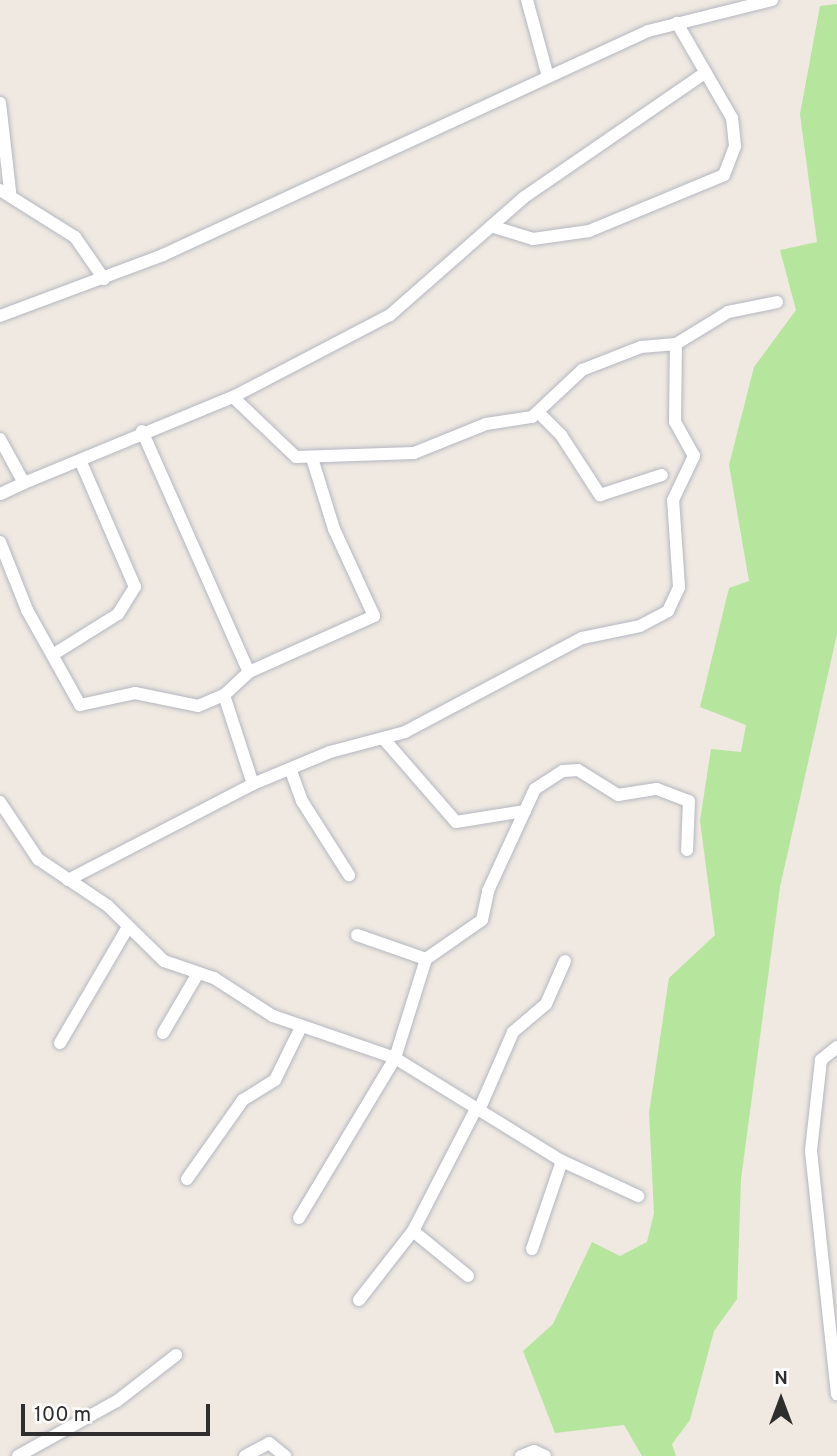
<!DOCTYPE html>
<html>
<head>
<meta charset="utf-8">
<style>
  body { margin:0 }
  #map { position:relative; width:837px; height:1456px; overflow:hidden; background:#efe9e1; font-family:Overpass,sans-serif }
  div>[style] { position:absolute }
  .green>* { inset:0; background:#b6e59e }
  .roads { filter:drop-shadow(0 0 2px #b4b7c1) drop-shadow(0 0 2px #b4b7c1) }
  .minor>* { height:12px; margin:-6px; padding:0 6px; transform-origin:6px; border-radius:6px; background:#fff }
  span { translate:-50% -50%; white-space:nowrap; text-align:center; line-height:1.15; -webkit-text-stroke:5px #fff; paint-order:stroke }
  .north { position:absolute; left:746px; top:1365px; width:70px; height:70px; -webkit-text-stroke:5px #fff; paint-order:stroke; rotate:0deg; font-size:19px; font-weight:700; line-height:28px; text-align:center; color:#2e2e2e }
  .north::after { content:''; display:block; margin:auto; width:24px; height:32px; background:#2e2e2e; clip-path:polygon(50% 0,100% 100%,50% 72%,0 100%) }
  .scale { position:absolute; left:21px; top:1404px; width:189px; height:32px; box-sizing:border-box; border:4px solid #2e2e2e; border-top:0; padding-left:9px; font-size:21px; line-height:24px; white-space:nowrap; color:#2e2e2e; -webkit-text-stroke:5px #fff; paint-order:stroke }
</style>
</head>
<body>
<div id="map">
  <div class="green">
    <div style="clip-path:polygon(837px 4px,837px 634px,780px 887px,741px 1179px,737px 1299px,714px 1331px,690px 1420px,672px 1444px,676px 1456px,642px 1456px,624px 1425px,555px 1433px,523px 1351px,553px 1324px,592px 1242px,620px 1256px,647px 1242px,654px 1213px,649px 1113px,669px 978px,715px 935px,700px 821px,711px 749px,741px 752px,746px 725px,700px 707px,729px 588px,749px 581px,729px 465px,754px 367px,796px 310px,780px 250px,817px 242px,800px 114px,820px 6px)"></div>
  </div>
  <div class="roads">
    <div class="minor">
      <div style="left:527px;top:0;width:76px;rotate:74.7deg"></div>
      <div style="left:0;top:103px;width:89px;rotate:83.5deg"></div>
      <div style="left:0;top:190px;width:89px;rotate:32.1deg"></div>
      <div style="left:75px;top:237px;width:51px;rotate:55.4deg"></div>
      <div style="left:494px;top:227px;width:41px;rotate:17.1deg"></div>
      <div style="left:533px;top:239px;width:57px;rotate:-8.1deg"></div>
      <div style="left:589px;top:231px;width:146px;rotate:-22.5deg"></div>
      <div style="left:724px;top:175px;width:31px;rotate:-69deg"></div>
      <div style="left:735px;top:146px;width:28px;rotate:-96deg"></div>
      <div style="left:732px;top:118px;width:110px;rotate:-120.1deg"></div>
      <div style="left:0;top:316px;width:174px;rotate:-20.5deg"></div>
      <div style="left:163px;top:255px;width:534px;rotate:-24.79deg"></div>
      <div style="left:648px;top:31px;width:128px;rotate:-14deg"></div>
      <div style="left:233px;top:397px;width:87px;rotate:43.6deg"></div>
      <div style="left:296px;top:457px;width:118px;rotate:-1.9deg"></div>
      <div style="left:414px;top:453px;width:78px;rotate:-21.9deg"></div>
      <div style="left:486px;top:424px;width:47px;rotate:-8.7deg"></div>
      <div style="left:532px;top:417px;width:69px;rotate:-43.2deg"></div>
      <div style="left:582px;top:370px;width:63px;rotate:-21.3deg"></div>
      <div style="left:641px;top:347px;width:35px;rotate:-5deg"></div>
      <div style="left:676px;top:344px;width:61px;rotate:-31.6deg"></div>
      <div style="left:728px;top:312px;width:50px;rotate:-11.5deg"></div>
      <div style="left:538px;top:412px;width:33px;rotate:45deg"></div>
      <div style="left:561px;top:435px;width:72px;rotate:57deg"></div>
      <div style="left:600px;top:495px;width:65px;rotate:-17.9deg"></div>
      <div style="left:142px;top:431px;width:264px;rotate:66.1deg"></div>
      <div style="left:249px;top:672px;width:34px;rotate:137deg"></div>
      <div style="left:224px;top:695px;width:94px;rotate:72deg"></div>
      <div style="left:253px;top:784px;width:83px;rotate:-22.6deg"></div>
      <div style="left:330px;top:752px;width:78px;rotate:-14.9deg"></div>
      <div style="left:405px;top:732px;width:200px;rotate:-28deg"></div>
      <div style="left:582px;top:638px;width:59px;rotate:-11.7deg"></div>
      <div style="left:640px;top:626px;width:32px;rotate:-28deg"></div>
      <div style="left:668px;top:611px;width:26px;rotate:-65deg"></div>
      <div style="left:679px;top:587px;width:87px;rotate:-93.9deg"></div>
      <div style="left:673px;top:500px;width:49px;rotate:-64.5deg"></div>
      <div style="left:694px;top:456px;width:39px;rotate:-119deg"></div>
      <div style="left:675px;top:422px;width:78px;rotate:-89.3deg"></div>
      <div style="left:0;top:439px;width:50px;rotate:61.4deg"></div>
      <div style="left:24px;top:483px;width:26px;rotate:155deg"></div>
      <div style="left:24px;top:483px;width:226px;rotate:-22.4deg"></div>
      <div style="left:233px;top:397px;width:177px;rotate:-27.6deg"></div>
      <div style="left:390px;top:315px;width:177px;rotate:-41.3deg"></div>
      <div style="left:523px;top:198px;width:221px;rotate:-34.5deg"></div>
      <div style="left:0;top:542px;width:73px;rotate:68.3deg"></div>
      <div style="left:27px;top:610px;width:109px;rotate:60.8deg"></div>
      <div style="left:80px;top:705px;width:56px;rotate:-12.3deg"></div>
      <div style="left:135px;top:693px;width:64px;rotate:11.7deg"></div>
      <div style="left:198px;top:706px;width:28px;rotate:-23deg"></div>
      <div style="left:54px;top:654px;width:75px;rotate:-32deg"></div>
      <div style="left:118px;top:614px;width:32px;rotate:-58deg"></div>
      <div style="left:135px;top:587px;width:138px;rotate:-113.4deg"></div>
      <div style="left:249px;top:672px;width:137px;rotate:-24.1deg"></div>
      <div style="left:374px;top:616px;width:96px;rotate:-114.7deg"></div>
      <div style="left:334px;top:529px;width:71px;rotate:-107.2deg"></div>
      <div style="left:383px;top:738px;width:111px;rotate:49deg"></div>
      <div style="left:456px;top:822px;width:70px;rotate:-9.1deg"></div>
      <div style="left:291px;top:771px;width:32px;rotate:70deg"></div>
      <div style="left:302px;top:801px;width:88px;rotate:57.6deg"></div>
      <div style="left:0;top:802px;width:69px;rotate:56.3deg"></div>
      <div style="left:38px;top:859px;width:84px;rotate:33.9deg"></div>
      <div style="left:108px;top:906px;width:78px;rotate:44.5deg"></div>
      <div style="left:164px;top:961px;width:53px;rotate:18.8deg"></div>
      <div style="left:214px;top:978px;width:70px;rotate:32.8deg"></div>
      <div style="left:273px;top:1016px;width:129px;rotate:19deg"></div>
      <div style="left:395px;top:1058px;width:196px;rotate:31.7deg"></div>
      <div style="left:562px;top:1161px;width:93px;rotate:108.8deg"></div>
      <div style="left:68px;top:880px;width:208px;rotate:-27.4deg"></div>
      <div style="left:357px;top:935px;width:73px;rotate:19.2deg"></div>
      <div style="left:163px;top:1033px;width:67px;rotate:-59.6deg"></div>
      <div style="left:60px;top:1043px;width:132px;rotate:-59.6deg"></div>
      <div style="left:837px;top:1047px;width:21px;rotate:141deg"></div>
      <div style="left:821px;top:1060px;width:92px;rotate:96.3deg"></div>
      <div style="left:811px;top:1151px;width:245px;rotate:83.9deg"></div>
      <div style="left:479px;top:1110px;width:85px;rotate:-66.4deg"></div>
      <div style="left:513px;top:1032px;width:43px;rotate:-40.3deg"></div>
      <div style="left:546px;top:1004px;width:47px;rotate:-66.2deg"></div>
      <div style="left:562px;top:1161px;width:84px;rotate:24.7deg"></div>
      <div style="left:187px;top:1179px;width:97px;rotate:-54.7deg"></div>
      <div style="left:243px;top:1100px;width:38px;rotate:-32deg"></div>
      <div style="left:275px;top:1080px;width:59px;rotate:-63.9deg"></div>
      <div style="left:299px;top:1218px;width:187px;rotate:-59deg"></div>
      <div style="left:395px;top:1058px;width:104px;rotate:-72.6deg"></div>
      <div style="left:426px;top:959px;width:68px;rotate:-34.9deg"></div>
      <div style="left:482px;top:920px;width:30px;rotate:-78deg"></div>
      <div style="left:488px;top:891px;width:112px;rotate:-65.3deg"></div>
      <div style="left:535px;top:789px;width:33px;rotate:-33deg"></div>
      <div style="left:563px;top:771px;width:15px;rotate:-4deg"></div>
      <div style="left:578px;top:770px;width:47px;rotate:32deg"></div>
      <div style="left:618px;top:795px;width:39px;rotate:-9deg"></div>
      <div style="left:657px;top:789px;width:34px;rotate:21deg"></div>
      <div style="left:689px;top:801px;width:49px;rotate:92.3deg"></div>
      <div style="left:413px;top:1231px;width:71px;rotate:39.3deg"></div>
      <div style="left:359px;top:1300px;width:88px;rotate:-52deg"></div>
      <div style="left:413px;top:1231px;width:137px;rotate:-62.7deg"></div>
      <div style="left:18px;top:1456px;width:113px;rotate:-29.1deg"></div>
      <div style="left:117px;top:1401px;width:75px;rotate:-37.9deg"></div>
      <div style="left:245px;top:1456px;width:27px;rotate:-28deg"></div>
      <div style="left:269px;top:1443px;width:21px;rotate:39deg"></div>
      <div style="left:521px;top:1456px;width:14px;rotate:-21deg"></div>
      <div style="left:534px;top:1451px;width:12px;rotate:24deg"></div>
    </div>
  </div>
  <div class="north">N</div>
  <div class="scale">100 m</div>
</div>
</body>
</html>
